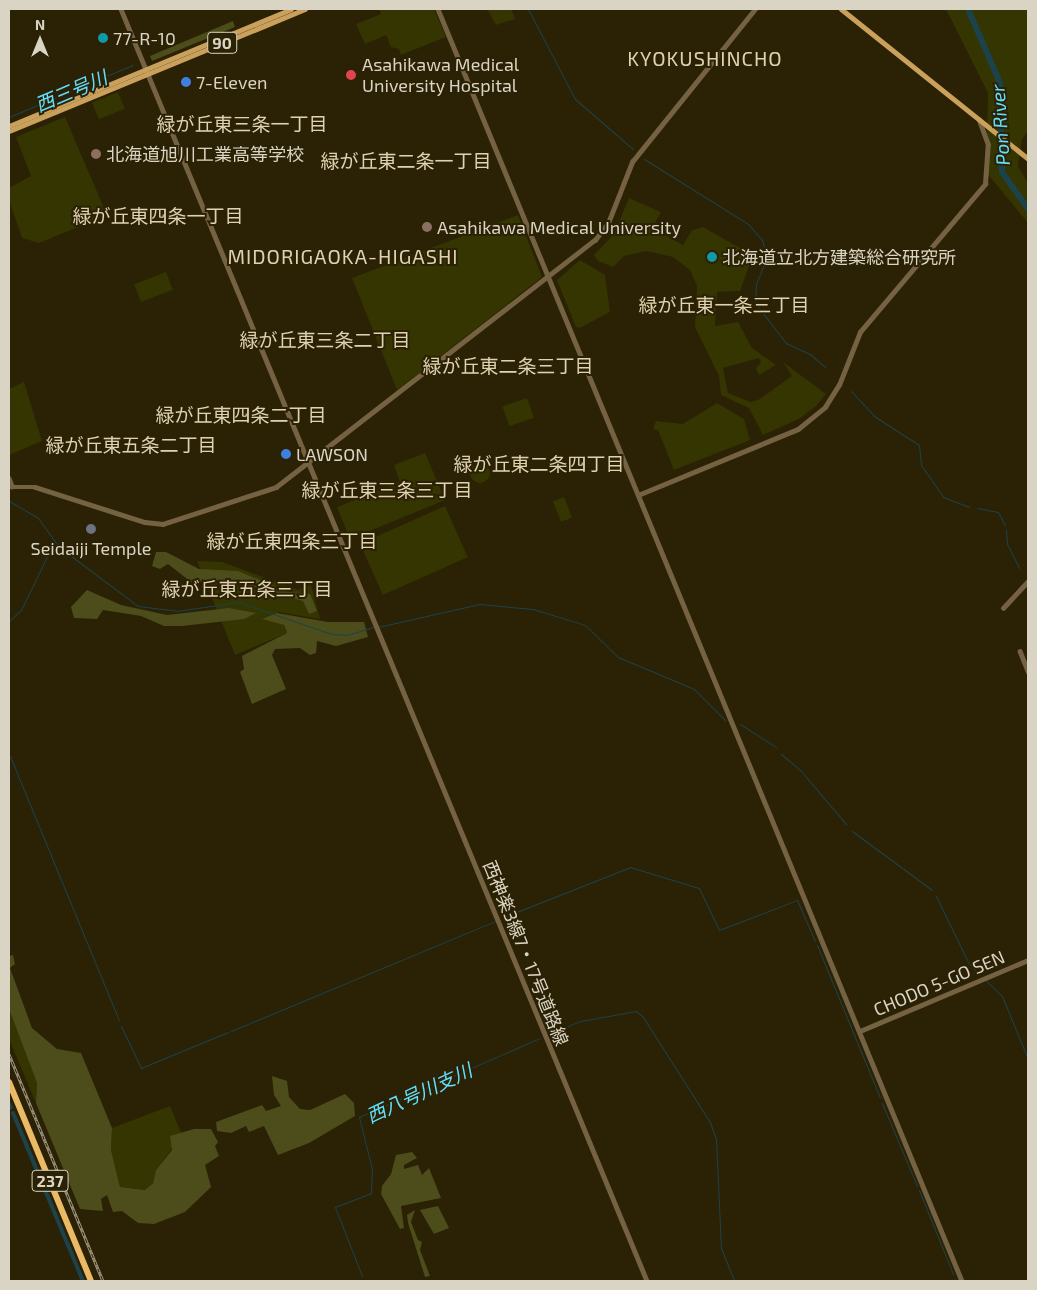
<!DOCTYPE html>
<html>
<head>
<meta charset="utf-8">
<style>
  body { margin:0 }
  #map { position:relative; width:1037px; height:1290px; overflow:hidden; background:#2b2104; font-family:"Exo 2","Noto Sans JP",sans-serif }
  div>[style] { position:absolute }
  .green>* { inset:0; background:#343500; transform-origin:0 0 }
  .round { border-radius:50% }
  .forest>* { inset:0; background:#4c4d1b }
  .stream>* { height:1px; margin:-0.5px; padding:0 0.5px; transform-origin:0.5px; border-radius:0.5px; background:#1c434c }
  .canal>* { height:4px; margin:-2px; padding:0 2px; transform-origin:2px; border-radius:2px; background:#1c434c }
  .river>* { height:6px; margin:-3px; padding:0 3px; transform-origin:3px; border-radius:3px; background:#1c434c }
  .minor>* { height:4.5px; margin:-2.25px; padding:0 2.25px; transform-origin:2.25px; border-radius:2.25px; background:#756242 }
  .major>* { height:5px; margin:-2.5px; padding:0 2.5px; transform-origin:2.5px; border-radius:2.5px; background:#caa15c }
  .highway>* { height:6px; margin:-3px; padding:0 3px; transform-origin:3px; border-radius:3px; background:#ebba66 }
  .rail>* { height:3px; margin-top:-1.5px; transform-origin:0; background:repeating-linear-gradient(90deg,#2b2104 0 4px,#a09985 0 8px); box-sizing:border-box; border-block:1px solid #a09985 }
  .dots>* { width:14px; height:14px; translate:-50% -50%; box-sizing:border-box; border:2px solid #2b2104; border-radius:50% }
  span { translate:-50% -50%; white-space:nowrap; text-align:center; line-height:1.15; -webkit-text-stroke:4px #2b2104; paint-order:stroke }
  .shield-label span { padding:1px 4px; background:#2b2104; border:1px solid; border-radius:4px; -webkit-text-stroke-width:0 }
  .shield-label { font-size:16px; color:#dad4c4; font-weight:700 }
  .poi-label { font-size:18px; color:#dad4c4 }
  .left { translate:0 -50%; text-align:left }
  .street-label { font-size:18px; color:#dad4c4 }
  .water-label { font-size:19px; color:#63e0ff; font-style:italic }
  .neighbourhood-label { font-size:19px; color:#dfd2b1 }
  .quarter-label { font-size:20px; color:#dfd2b1; letter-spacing:1px }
  .frame { position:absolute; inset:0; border:10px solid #dad4c4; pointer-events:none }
  .north { position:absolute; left:15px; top:15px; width:50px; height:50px; -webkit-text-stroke:4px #2b2104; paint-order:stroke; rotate:0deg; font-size:14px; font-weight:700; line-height:20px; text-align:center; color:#dad4c4 }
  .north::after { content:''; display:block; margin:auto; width:18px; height:22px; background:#dad4c4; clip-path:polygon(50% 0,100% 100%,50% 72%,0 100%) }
</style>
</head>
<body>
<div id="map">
  <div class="green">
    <div style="clip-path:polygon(379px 9px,434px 9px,446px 37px,401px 55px,399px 49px,391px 47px,386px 35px,365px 44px,356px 24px,381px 14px)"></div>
    <div style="clip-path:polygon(487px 9px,511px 9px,515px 19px,496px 25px)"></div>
    <div style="clip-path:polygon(946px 9px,1028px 9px,1028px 131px,1022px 139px,1018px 166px,1028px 183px,1028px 223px,986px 172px,988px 93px)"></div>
    <div style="left:118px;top:92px;width:18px;height:28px;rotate:68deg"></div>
    <div style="clip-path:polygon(65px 117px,107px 215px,39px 243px,22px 238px,9px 200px,9px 188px,31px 176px,16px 137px)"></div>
    <div style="clip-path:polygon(629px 198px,661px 212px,652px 228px,683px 245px,692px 230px,703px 227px,749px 253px,751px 261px,740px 291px,717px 292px,715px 326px,738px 322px,752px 348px,776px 365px,759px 375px,756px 368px,761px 363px,759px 358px,723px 368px,728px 393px,751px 402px,760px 399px,792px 376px,783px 362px,826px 394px,816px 406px,799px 419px,763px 435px,749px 408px,721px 395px,719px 376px,695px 327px,697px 286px,690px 270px,673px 257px,646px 251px,624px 256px,613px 267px,598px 261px,594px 255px,614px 234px)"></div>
    <div style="clip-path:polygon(518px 215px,542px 277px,397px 390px,352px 278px)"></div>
    <div style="clip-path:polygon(580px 260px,605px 275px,610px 312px,580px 328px,576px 327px,557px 280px)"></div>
    <div style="left:166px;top:272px;width:19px;height:34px;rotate:69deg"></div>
    <div style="clip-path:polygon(24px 382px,42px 441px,9px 455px,9px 389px)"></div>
    <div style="left:527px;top:398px;width:21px;height:26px;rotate:71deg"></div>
    <div style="clip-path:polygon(717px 403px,744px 419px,750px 440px,674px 470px,658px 430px,653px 429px,656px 421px,683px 424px)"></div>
    <div style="clip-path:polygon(425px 453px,445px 500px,350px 539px,337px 507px,400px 482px,394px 465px)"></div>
    <div class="round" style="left:470px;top:463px;width:20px;height:20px"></div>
    <div style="left:564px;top:497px;width:22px;height:12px;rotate:68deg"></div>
    <div style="left:445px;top:506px;width:56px;height:93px;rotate:66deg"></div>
    <div style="clip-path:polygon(197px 561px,222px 562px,298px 590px,311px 585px,320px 619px,278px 612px,287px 633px,235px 655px)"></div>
    <div style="clip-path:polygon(9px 1009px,37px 1083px,36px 1103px,9px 1039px)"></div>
    <div style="clip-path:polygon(170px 1106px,182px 1135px,156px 1170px,153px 1182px,146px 1190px,120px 1187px,111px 1150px,112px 1128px)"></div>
  </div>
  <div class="forest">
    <div style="clip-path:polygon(233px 21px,235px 27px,152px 61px,150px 56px)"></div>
    <div style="clip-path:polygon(156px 552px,166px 552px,199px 569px,238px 571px,289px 592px,310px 594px,317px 611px,309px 614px,303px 601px,262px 589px,223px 581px,191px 582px,168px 564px,160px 569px,152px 566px)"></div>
    <div style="clip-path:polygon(87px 590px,121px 605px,167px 615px,229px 608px,256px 613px,244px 619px,182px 626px,164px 626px,141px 616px,103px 610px,97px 619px,74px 618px,71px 607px)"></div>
    <div style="clip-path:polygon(277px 613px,328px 622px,364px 622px,368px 637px,336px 646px,317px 641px,316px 653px,310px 655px,300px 648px,275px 649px,272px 655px,286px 689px,252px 704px,240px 672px,244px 669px,242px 656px,287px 633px,284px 625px,262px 619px)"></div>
    <div style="clip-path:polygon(13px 955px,15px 964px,10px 968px,32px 1028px,57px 1049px,81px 1053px,112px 1128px,111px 1150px,120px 1187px,145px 1190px,153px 1183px,156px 1170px,172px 1150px,170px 1136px,194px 1129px,211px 1129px,218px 1142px,215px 1146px,219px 1156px,205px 1165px,211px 1187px,185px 1212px,154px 1224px,138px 1223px,122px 1211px,113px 1212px,107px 1195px,101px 1199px,103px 1211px,80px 1209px,36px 1103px,37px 1083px,9px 1009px,9px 956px)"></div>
    <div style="clip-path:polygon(272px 1076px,287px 1081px,289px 1097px,300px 1109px,310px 1110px,345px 1094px,354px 1103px,355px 1116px,309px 1143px,278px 1155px,264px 1126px,249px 1132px,246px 1126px,231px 1133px,217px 1131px,216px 1122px,262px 1105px,266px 1111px,281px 1106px,274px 1095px)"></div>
    <div style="clip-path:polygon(412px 1152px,417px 1158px,404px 1165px,404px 1169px,418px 1165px,422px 1175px,429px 1168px,441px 1198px,401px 1206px,404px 1228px,400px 1229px,381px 1194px,382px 1186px,391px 1174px,396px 1155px)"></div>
    <div style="clip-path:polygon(438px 1206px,449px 1228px,434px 1234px,420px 1210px)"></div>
    <div style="clip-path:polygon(415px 1210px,411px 1222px,418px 1240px,422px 1242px,420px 1250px,430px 1276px,425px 1277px,408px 1223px,407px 1215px)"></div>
  </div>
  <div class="stream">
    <div style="left:528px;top:9px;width:102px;rotate:62.4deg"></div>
    <div style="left:575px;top:99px;width:77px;rotate:40.8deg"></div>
    <div style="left:9px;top:117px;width:134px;rotate:-22.8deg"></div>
    <div style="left:644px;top:159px;width:123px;rotate:32deg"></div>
    <div style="left:748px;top:224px;width:21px;rotate:49deg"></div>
    <div style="left:762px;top:240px;width:18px;rotate:74deg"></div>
    <div style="left:767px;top:257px;width:29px;rotate:112deg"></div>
    <div style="left:756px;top:284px;width:19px;rotate:93deg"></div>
    <div style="left:755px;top:303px;width:51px;rotate:52.2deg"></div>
    <div style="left:786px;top:343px;width:26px;rotate:25deg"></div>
    <div style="left:810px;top:354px;width:20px;rotate:41deg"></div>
    <div style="left:851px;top:391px;width:34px;rotate:47deg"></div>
    <div style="left:874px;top:416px;width:54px;rotate:32.8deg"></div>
    <div style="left:919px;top:445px;width:20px;rotate:84deg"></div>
    <div style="left:921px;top:465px;width:39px;rotate:55deg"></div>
    <div style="left:943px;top:497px;width:28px;rotate:21deg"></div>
    <div style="left:9px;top:501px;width:34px;rotate:30deg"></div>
    <div style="left:38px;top:518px;width:34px;rotate:54deg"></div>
    <div style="left:58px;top:546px;width:100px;rotate:36.9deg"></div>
    <div style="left:138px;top:606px;width:39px;rotate:7deg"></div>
    <div style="left:177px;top:611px;width:62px;rotate:-8.4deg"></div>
    <div style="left:238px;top:602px;width:99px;rotate:18.8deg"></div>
    <div style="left:332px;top:634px;width:15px;rotate:4deg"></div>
    <div style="left:347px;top:635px;width:28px;rotate:-17deg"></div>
    <div style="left:977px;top:508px;width:21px;rotate:11deg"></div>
    <div style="left:998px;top:512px;width:15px;rotate:62deg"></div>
    <div style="left:1006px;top:529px;width:15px;rotate:86deg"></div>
    <div style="left:1007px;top:544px;width:27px;rotate:63deg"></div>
    <div style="left:9px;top:621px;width:16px;rotate:-43deg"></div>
    <div style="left:21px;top:610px;width:76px;rotate:-64.1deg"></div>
    <div style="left:378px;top:627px;width:104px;rotate:-12.8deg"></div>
    <div style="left:479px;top:604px;width:54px;rotate:5.3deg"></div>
    <div style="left:533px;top:609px;width:54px;rotate:17.1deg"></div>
    <div style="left:585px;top:625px;width:46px;rotate:44.1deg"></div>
    <div style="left:618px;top:657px;width:82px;rotate:22.8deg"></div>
    <div style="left:694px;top:689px;width:44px;rotate:45deg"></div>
    <div style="left:740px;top:724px;width:43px;rotate:32.6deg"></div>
    <div style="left:9px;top:752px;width:1px;rotate:90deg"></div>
    <div style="left:781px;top:754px;width:26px;rotate:40deg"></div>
    <div style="left:801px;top:771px;width:70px;rotate:49.7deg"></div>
    <div style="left:10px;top:756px;width:286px;rotate:67.6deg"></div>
    <div style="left:852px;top:831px;width:99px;rotate:36.4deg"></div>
    <div style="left:936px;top:896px;width:73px;rotate:64.1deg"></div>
    <div style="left:968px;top:962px;width:17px;rotate:50deg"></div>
    <div style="left:504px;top:917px;width:136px;rotate:-21.6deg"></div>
    <div style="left:630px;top:867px;width:72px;rotate:16.9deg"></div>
    <div style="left:699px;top:888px;width:47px;rotate:64.5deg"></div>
    <div style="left:719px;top:930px;width:84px;rotate:-21deg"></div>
    <div style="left:797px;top:900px;width:45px;rotate:66.3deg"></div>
    <div style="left:817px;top:945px;width:165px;rotate:67.6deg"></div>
    <div style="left:986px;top:981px;width:22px;rotate:43deg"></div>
    <div style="left:1002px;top:996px;width:68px;rotate:67.6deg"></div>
    <div style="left:121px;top:1026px;width:47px;rotate:64.5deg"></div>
    <div style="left:141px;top:1068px;width:94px;rotate:-22.5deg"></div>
    <div style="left:231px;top:1031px;width:286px;rotate:-22.6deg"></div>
    <div style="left:552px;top:1032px;width:31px;rotate:-21deg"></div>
    <div style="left:581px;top:1021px;width:56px;rotate:-10.3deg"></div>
    <div style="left:636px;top:1011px;width:9px;rotate:41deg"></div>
    <div style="left:643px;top:1017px;width:125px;rotate:57.5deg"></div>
    <div style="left:710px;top:1122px;width:18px;rotate:71deg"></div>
    <div style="left:716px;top:1139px;width:109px;rotate:87.4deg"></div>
    <div style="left:721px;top:1248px;width:35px;rotate:68deg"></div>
    <div style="left:882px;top:1103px;width:90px;rotate:67.1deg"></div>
    <div style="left:919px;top:1190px;width:91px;rotate:68deg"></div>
    <div style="left:362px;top:1276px;width:74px;rotate:-111.4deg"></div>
    <div style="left:335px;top:1207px;width:39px;rotate:-21deg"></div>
    <div style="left:371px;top:1193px;width:24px;rotate:-88deg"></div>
    <div style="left:372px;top:1169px;width:54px;rotate:-104deg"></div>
    <div style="left:359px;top:1117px;width:197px;rotate:-23.6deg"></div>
    <div style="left:955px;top:1279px;width:2px;rotate:63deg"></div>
    <div style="left:363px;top:1280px;width:1px;rotate:45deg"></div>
  </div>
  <div class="canal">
    <div style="left:9px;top:1104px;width:4px;rotate:63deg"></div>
    <div style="left:13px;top:1113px;width:182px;rotate:67.4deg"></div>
  </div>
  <div class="river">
    <div style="left:968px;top:9px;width:81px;rotate:66.6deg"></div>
    <div style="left:1000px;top:83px;width:89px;rotate:88.7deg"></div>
    <div style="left:1002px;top:172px;width:45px;rotate:54.9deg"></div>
  </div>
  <div class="minor">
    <div style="left:121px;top:9px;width:1376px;rotate:67.53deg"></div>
    <div style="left:438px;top:9px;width:1376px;rotate:67.61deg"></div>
    <div style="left:9px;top:478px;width:9px;rotate:69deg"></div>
    <div style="left:9px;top:487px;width:26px"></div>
    <div style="left:35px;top:487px;width:115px;rotate:17.7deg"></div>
    <div style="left:145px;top:522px;width:18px;rotate:6deg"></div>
    <div style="left:163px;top:524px;width:119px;rotate:-18.1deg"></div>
    <div style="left:276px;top:487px;width:403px;rotate:-37.8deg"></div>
    <div style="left:595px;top:240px;width:21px;rotate:-53deg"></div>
    <div style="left:608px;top:223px;width:66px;rotate:-68.5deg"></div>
    <div style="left:632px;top:162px;width:196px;rotate:-51.2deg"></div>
    <div style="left:638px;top:495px;width:173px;rotate:-22.4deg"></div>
    <div style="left:798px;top:429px;width:35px;rotate:-39deg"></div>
    <div style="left:825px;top:407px;width:26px;rotate:-58deg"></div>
    <div style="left:839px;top:385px;width:57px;rotate:-68.4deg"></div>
    <div style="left:860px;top:332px;width:194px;rotate:-49.8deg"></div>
    <div style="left:985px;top:184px;width:39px;rotate:-86deg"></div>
    <div style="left:988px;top:145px;width:27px;rotate:-110deg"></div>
    <div style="left:1003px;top:608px;width:37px;rotate:-47deg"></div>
    <div style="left:1020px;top:651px;width:22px;rotate:68deg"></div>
    <div style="left:860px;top:1031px;width:182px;rotate:-22.9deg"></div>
  </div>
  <div class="major">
    <div style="left:841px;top:9px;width:240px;rotate:38.7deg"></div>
    <div style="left:9px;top:126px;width:305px;rotate:-22.5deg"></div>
    <div style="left:9px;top:131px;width:320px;rotate:-22.4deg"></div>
  </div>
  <div class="highway">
    <div style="left:9px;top:1082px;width:215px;rotate:67.6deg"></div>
  </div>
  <div class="rail">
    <div style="left:9px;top:1054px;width:246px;rotate:67.5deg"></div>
  </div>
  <div class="dots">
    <div style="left:103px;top:38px;background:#0f9aa8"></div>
    <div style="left:351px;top:75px;background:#e0444e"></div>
    <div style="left:186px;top:82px;background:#3f7fe0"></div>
    <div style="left:96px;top:154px;background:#8d6e63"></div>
    <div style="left:427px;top:227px;background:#8d6e63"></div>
    <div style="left:712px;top:257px;background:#0f9aa8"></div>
    <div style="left:286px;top:454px;background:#3f7fe0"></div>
    <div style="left:91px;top:529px;background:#6b7280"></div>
  </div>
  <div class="shield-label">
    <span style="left:222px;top:43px">90</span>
    <span style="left:50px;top:1181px">237</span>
  </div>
  <div class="poi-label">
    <span class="left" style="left:113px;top:38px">77-R-10</span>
    <span class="left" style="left:362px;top:75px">Asahikawa Medical<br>University Hospital</span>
    <span class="left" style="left:196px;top:82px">7-Eleven</span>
    <span class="left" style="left:106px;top:154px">北海道旭川工業高等学校</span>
    <span class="left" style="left:437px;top:227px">Asahikawa Medical University</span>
    <span class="left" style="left:722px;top:257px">北海道立北方建築総合研究所</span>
    <span class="left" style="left:296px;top:454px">LAWSON</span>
    <span style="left:91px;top:548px">Seidaiji Temple</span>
  </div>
  <div class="street-label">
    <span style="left:526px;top:953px;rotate:68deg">西神楽3線7・17号道路線</span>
    <span style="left:939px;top:983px;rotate:-23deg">CHODO 5-GO SEN</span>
  </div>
  <div class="water-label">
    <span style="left:71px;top:91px;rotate:-23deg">西三号川</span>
    <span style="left:1000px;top:125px;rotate:-94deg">Pon River</span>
    <span style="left:419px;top:1093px;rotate:-25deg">西八号川支川</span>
  </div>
  <div class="neighbourhood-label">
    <span style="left:242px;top:124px">緑が丘東三条一丁目</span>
    <span style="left:406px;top:161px">緑が丘東二条一丁目</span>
    <span style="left:158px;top:216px">緑が丘東四条一丁目</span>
    <span style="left:724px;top:305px">緑が丘東一条三丁目</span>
    <span style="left:325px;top:340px">緑が丘東三条二丁目</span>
    <span style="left:508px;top:366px">緑が丘東二条三丁目</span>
    <span style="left:241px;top:415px">緑が丘東四条二丁目</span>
    <span style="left:131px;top:445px">緑が丘東五条二丁目</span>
    <span style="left:539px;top:464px">緑が丘東二条四丁目</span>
    <span style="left:387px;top:490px">緑が丘東三条三丁目</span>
    <span style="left:292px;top:541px">緑が丘東四条三丁目</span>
    <span style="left:247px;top:589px">緑が丘東五条三丁目</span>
  </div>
  <div class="quarter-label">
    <span style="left:705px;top:58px">KYOKUSHINCHO</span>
    <span style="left:343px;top:256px">MIDORIGAOKA-HIGASHI</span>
  </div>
  <div class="frame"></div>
  <div class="north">N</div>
</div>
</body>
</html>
